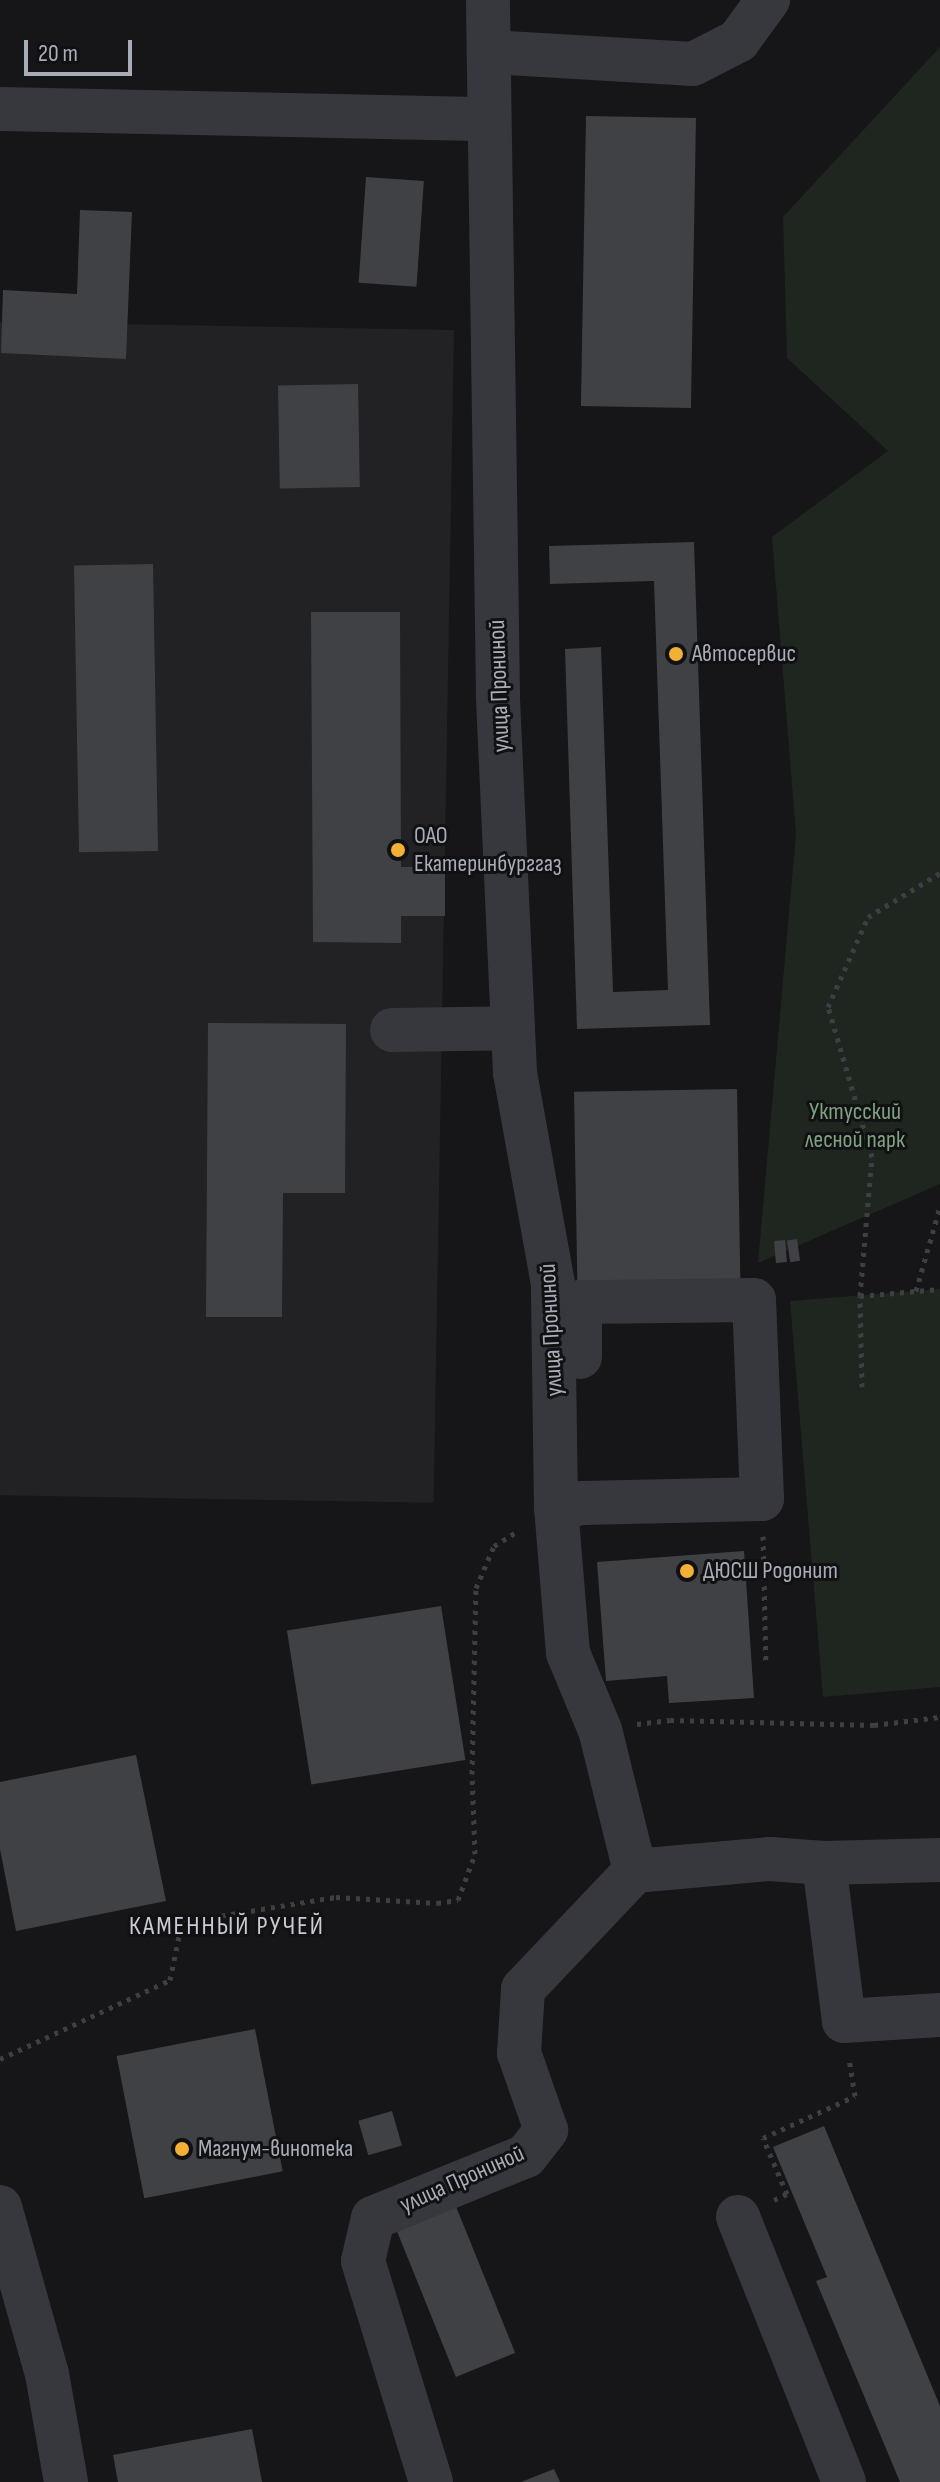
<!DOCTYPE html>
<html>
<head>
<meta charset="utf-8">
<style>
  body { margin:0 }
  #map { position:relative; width:940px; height:2482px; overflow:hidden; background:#161618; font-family:"Sofia Sans Condensed",sans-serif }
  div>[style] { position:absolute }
  .built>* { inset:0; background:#222225; transform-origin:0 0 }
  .green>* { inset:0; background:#1e261f }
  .building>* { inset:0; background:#404145; transform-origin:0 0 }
  .path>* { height:5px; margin-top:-2.5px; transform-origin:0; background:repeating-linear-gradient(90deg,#3d3f44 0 4px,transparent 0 10px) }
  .minor>* { height:44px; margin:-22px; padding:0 22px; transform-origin:22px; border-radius:22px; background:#37383d }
  .dots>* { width:22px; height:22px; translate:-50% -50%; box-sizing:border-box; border:4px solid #111113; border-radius:50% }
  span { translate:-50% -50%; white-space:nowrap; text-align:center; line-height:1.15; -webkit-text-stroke:6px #111113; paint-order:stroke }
  .poi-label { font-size:24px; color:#a8adb8 }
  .left { translate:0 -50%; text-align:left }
  .street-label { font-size:24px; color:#a8adb8 }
  .park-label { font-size:24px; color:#7fa381 }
  .neighbourhood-label { font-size:26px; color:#c9ccd4; letter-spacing:2px }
  .scale { position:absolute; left:24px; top:40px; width:108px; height:36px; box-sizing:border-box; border:4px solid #a8adb8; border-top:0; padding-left:10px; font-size:24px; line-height:28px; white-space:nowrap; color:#a8adb8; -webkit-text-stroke:6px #111113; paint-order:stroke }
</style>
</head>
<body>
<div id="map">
  <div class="built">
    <div style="left:454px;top:330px;width:1173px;height:457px;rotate:91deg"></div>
  </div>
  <div class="green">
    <div style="clip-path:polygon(940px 47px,940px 1184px,758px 1263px,796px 834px,772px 537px,888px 451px,787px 358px,783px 217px)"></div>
    <div style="clip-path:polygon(940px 1289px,940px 1687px,823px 1697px,790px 1301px)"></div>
  </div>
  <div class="building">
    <div style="left:586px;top:116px;width:110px;height:290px;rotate:1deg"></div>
    <div style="left:366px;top:177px;width:58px;height:106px;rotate:4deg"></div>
    <div style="clip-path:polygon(80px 210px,132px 212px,126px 359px,1px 353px,3px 290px,77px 294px)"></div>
    <div style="left:358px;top:384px;width:103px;height:80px;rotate:89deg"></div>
    <div style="clip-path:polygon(694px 542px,710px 1025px,577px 1029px,565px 649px,601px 647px,613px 992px,668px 990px,654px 581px,550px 584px,549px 546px)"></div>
    <div style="left:153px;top:564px;width:287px;height:79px;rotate:89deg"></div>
    <div style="clip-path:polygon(311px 612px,400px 612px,401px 867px,445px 867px,445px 916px,401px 916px,401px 943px,313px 942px)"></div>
    <div style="clip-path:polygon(208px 1023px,346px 1024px,345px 1193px,283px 1193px,282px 1317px,206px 1317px)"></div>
    <div style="left:737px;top:1089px;width:206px;height:163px;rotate:89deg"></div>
    <div style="left:797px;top:1239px;width:22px;height:10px;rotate:82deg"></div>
    <div style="left:785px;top:1240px;width:22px;height:11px;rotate:85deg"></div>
    <div style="clip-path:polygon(744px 1551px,754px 1698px,669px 1703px,667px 1676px,606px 1681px,597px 1562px)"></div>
    <div style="left:441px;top:1606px;width:156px;height:156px;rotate:81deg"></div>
    <div style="clip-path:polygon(136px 1755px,166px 1901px,16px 1931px,0 1849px,0 1782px)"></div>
    <div style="left:255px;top:2029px;width:145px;height:141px;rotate:79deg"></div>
    <div style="left:392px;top:2111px;width:36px;height:35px;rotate:74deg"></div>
    <div style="clip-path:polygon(824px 2126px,940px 2406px,940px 2482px,900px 2482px,816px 2281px,827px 2277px,773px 2147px)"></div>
    <div style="left:453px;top:2199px;width:166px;height:64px;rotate:68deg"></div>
    <div style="clip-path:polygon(252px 2429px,262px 2482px,118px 2482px,113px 2455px)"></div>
    <div style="clip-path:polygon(554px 2469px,560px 2482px,521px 2482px)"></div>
  </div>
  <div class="path">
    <div style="left:916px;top:1291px;width:87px;rotate:-74.1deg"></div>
    <div style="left:860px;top:1296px;width:80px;rotate:-5deg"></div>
    <div style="left:862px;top:1387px;width:91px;rotate:-91.3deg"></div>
    <div style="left:860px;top:1296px;width:140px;rotate:-85.1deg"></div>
    <div style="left:872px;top:1157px;width:156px;rotate:-106.3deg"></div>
    <div style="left:828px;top:1007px;width:98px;rotate:-66deg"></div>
    <div style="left:868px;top:917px;width:84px;rotate:-31.4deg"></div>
    <div style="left:763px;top:1536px;width:129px;rotate:88.7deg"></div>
    <div style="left:637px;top:1724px;width:33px;rotate:-7deg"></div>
    <div style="left:670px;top:1720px;width:204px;rotate:1.4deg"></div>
    <div style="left:874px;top:1725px;width:66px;rotate:-6.9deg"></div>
    <div style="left:0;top:2059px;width:187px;rotate:-24.9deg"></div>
    <div style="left:170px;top:1980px;width:59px;rotate:-78.3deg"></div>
    <div style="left:182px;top:1922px;width:156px;rotate:-9.2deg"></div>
    <div style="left:336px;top:1897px;width:101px;rotate:3.4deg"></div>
    <div style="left:437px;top:1903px;width:21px;rotate:-8deg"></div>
    <div style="left:458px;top:1900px;width:49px;rotate:-69.7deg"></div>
    <div style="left:475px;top:1854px;width:80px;rotate:-92.1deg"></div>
    <div style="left:472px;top:1774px;width:186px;rotate:-88.8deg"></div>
    <div style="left:476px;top:1588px;width:46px;rotate:-66.8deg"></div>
    <div style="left:494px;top:1546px;width:28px;rotate:-32deg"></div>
    <div style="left:774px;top:2200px;width:14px;rotate:-25deg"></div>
    <div style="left:787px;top:2194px;width:61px;rotate:-113.2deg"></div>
    <div style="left:763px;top:2138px;width:101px;rotate:-24.5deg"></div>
    <div style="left:855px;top:2096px;width:38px;rotate:-99deg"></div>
  </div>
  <div class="minor">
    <div style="left:491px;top:52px;width:202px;rotate:3.4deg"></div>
    <div style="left:693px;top:64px;width:51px;rotate:-27.1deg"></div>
    <div style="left:738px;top:41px;width:51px;rotate:-53.8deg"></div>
    <div style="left:0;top:109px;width:489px;rotate:1.2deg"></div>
    <div style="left:392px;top:1030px;width:121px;rotate:-0.9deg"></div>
    <div style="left:556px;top:1508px;width:26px;rotate:-11deg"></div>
    <div style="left:582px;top:1503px;width:180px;rotate:-1.3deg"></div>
    <div style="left:762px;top:1499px;width:199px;rotate:-92.3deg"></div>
    <div style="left:754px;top:1300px;width:174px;rotate:179.3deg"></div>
    <div style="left:580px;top:1302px;width:55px;rotate:90deg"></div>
    <div style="left:824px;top:1863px;width:116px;rotate:-1.5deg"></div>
    <div style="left:635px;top:1871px;width:136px;rotate:-5.1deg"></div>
    <div style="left:770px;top:1859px;width:54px;rotate:4.2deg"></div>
    <div style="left:824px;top:1863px;width:159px;rotate:82.8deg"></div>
    <div style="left:844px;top:2021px;width:96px;rotate:-3.6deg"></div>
    <div style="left:0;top:2207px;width:173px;rotate:74.3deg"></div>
    <div style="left:47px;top:2374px;width:110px;rotate:80deg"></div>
    <div style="left:738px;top:2217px;width:285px;rotate:68.2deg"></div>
    <div style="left:431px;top:2482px;width:231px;rotate:-107.1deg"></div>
    <div style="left:363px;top:2261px;width:44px;rotate:-76.9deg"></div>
    <div style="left:373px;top:2218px;width:165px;rotate:-22.1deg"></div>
    <div style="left:526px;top:2156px;width:33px;rotate:-52deg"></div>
    <div style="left:546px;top:2130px;width:82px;rotate:-109.3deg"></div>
    <div style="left:519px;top:2053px;width:64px;rotate:-86.4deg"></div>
    <div style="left:523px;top:1989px;width:163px;rotate:-46.5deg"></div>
    <div style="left:635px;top:1871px;width:145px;rotate:-103.9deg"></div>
    <div style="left:600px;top:1730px;width:83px;rotate:-112.6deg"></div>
    <div style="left:568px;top:1653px;width:145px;rotate:-94.7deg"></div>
    <div style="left:556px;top:1508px;width:224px;rotate:-90.8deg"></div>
    <div style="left:553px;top:1284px;width:214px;rotate:-100.2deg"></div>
    <div style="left:515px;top:1073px;width:379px;rotate:-92.6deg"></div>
    <div style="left:498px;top:694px;width:694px;rotate:-90.83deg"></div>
  </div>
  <div class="dots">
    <div style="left:676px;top:654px;background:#f2b134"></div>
    <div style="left:398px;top:850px;background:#f2b134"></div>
    <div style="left:687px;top:1571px;background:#f2b134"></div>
    <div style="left:182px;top:2149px;background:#f2b134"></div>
  </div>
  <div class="poi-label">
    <span class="left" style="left:692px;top:654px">Автосервис</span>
    <span class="left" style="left:414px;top:850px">ОАО<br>Екатеринбурггаз</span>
    <span class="left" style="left:703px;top:1571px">ДЮСШ Родонит</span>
    <span class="left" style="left:198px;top:2149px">Магнум-винотека</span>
  </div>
  <div class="street-label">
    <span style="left:499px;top:686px;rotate:-92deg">улица Прониной</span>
    <span style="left:551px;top:1330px;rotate:-93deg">улица Прониной</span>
    <span style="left:462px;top:2179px;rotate:-24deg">улица Прониной</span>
  </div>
  <div class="park-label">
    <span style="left:855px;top:1126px">Уктусский<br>лесной парк</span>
  </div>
  <div class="neighbourhood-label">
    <span style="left:227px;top:1927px">КАМЕННЫЙ РУЧЕЙ</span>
  </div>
  <div class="scale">20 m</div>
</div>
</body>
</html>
